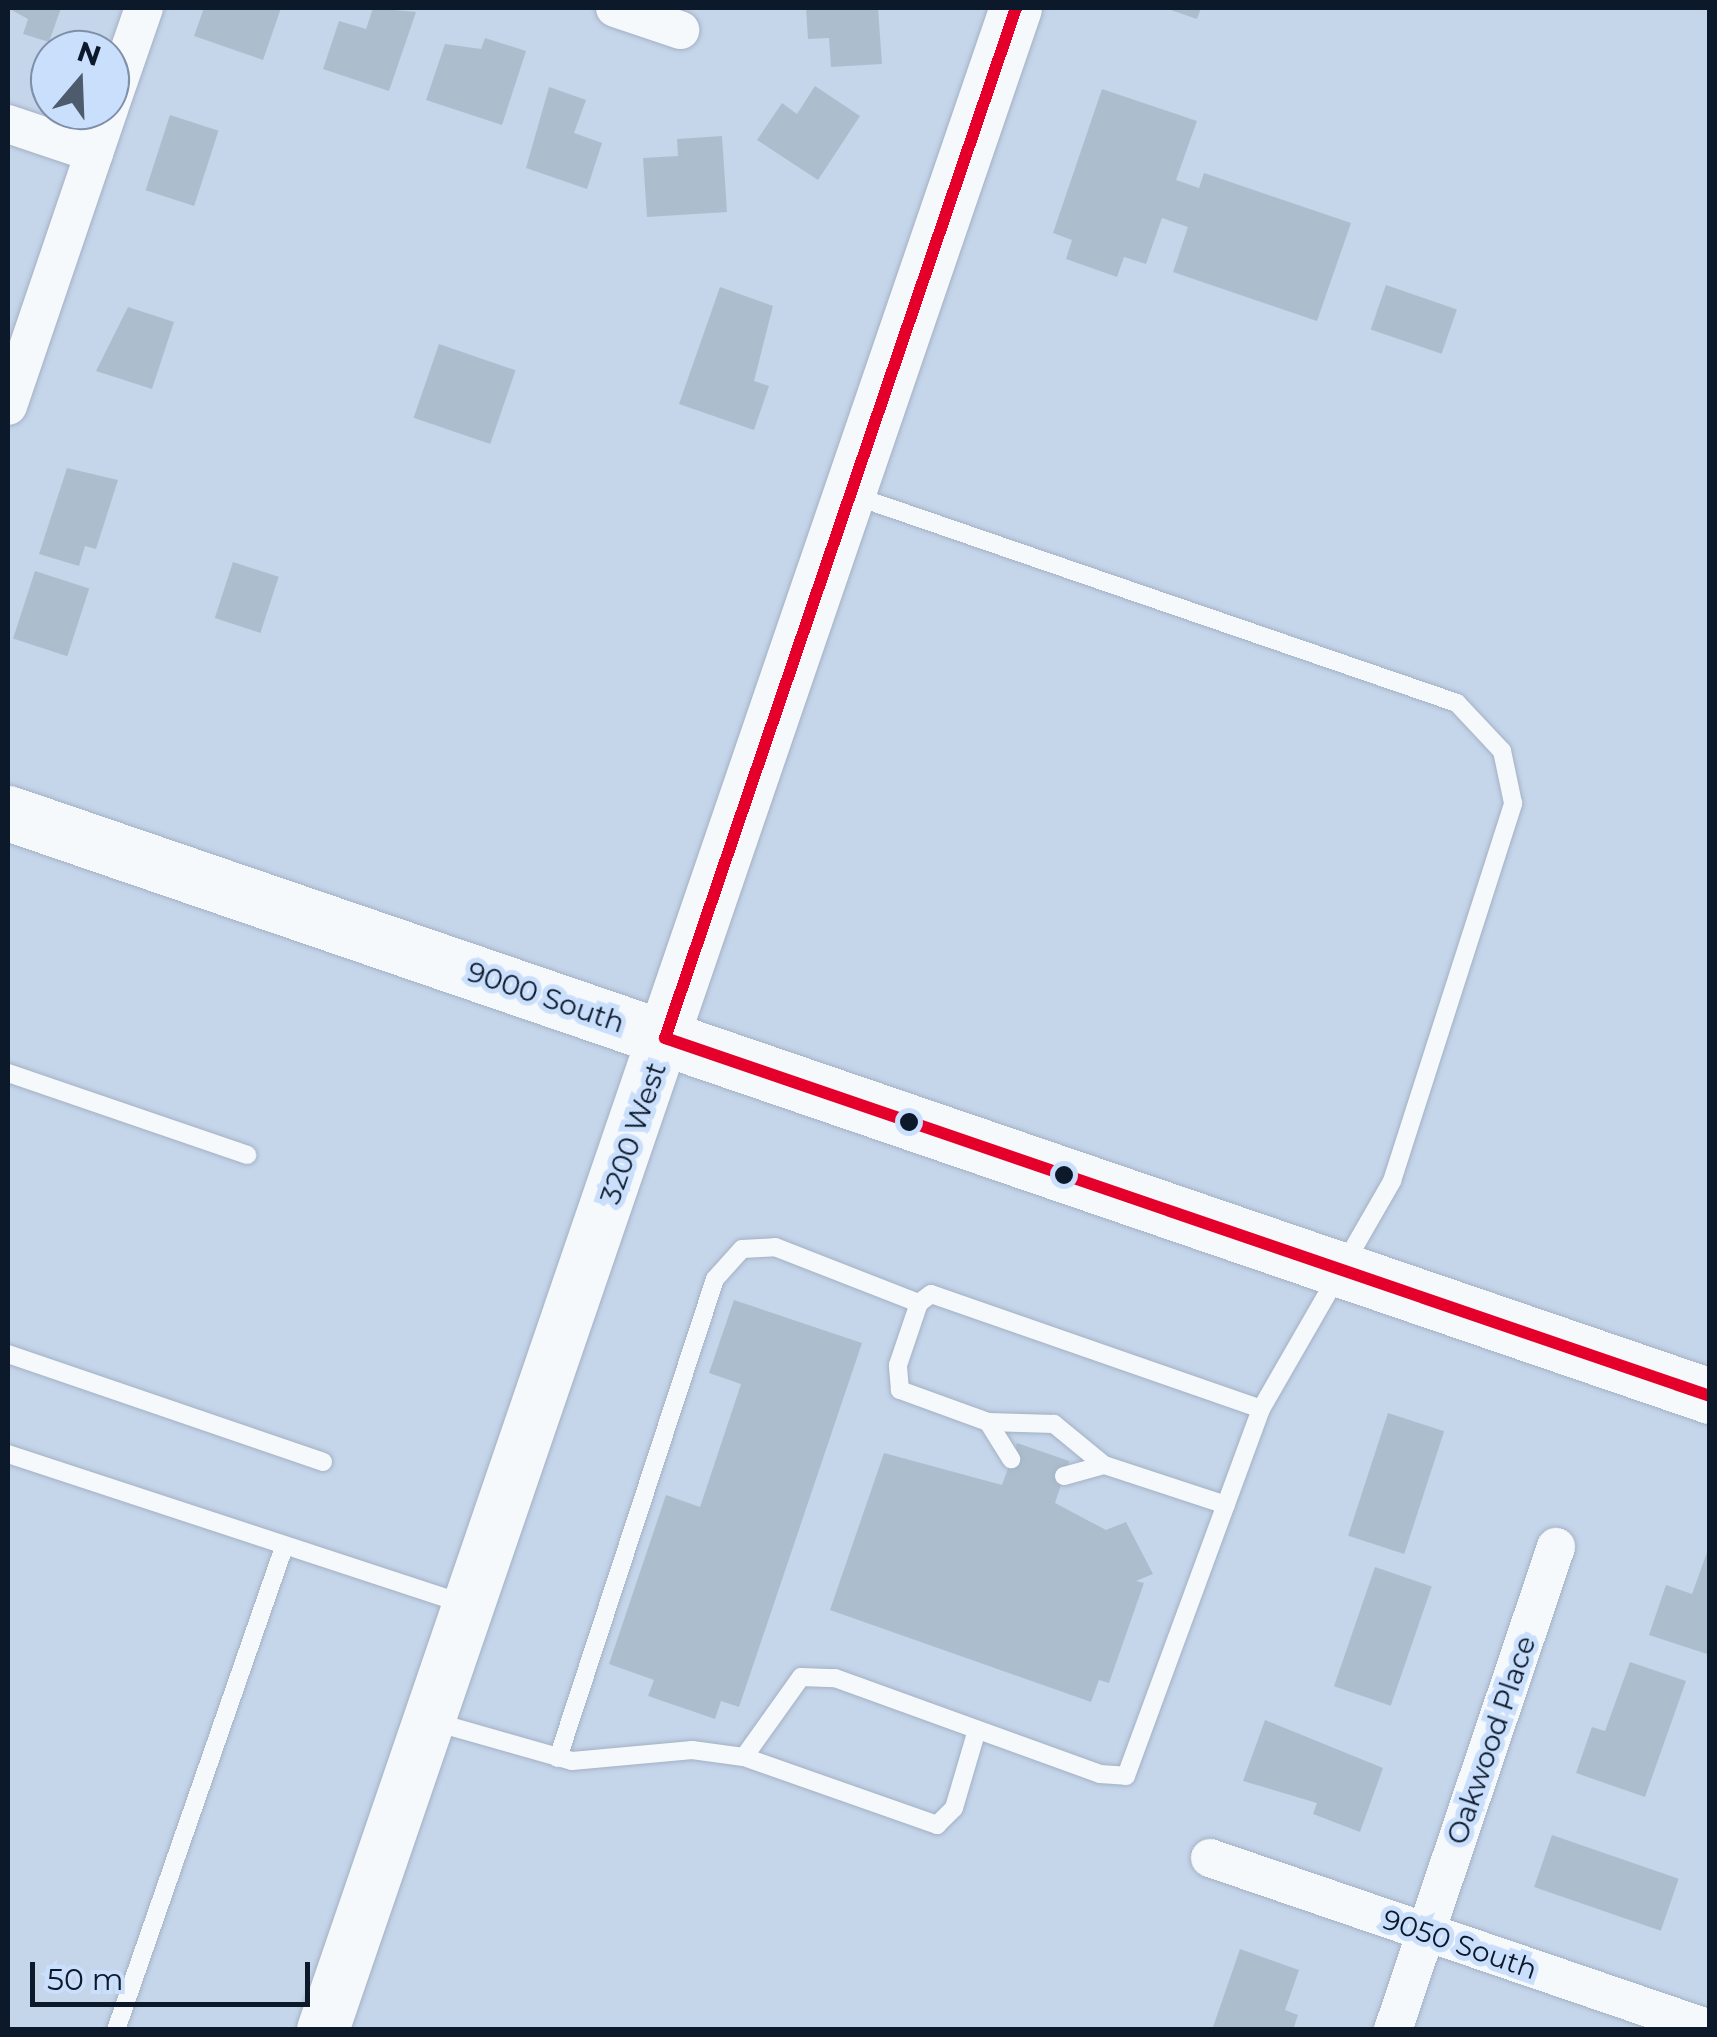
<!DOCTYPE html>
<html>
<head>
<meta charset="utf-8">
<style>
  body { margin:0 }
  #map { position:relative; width:1717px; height:2037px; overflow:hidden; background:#c5d5ea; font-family:Montserrat,sans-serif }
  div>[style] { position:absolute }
  .building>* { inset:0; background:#acbece; transform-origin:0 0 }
  .roads { filter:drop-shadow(0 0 2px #a3b1c4) drop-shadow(0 0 2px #a3b1c4) }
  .lane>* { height:18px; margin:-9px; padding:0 9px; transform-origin:9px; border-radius:9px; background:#f6f9fc }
  .street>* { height:38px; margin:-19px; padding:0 19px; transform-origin:19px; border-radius:19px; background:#f6f9fc }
  .secondary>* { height:52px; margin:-26px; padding:0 26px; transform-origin:26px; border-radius:26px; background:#f6f9fc }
  .primary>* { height:55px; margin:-27.5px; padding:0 27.5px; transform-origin:27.5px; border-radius:27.5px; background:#f6f9fc }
  .bus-1>* { height:12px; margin:-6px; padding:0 6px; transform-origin:6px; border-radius:6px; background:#e4002b }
  .dots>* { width:28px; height:28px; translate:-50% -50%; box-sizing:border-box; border:5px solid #cadffc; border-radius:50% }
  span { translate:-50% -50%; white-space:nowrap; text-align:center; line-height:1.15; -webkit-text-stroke:10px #cadffc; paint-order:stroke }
  .street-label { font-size:28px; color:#0c192a }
  .frame { position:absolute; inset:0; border:10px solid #0c192a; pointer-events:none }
  .north { position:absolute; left:30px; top:30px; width:100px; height:100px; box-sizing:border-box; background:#cadffc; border:2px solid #7e90a8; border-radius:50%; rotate:19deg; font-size:28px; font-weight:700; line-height:40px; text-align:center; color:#0c192a }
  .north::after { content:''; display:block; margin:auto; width:35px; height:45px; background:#4d5b6d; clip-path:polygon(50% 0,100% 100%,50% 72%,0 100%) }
  .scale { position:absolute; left:30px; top:1962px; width:280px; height:45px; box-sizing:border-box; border:5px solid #0c192a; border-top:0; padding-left:12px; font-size:30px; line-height:35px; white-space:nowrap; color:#0c192a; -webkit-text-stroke:8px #cadffc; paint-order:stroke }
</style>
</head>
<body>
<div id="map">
  <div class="building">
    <div style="clip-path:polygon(8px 8px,61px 8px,49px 42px,23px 34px,28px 19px)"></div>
    <div style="clip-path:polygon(204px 8px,281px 8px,263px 60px,194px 36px)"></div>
    <div style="clip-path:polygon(373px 8px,416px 12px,389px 91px,323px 69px,339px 21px,366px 29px)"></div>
    <div style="clip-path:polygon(806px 8px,878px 8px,882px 64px,831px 67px,829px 38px,808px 39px)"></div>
    <div style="clip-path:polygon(1165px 8px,1201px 8px,1197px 19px)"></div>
    <div style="clip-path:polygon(485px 38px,526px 51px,502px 125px,426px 100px,445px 44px,481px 49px)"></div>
    <div style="clip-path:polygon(815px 86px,860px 116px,818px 180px,757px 140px,782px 103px,797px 114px)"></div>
    <div style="clip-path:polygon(549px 87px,586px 100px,574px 133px,602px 143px,587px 189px,526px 168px)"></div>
    <div style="clip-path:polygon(1102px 89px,1197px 121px,1176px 180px,1199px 188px,1204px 173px,1351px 223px,1317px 321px,1173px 272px,1188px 227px,1162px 218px,1146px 264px,1124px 257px,1117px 277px,1066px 259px,1072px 240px,1053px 233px)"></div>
    <div style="left:170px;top:115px;width:51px;height:79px;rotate:18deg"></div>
    <div style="clip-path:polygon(722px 136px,727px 212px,647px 217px,643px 158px,678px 156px,677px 139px)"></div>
    <div style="left:1386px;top:285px;width:75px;height:47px;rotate:19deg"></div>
    <div style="clip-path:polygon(720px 287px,773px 306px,754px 381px,769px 386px,754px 430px,679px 404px)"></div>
    <div style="clip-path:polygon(128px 307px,174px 322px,152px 389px,96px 371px)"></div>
    <div style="left:439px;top:344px;width:81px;height:78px;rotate:19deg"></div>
    <div style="clip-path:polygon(67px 468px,118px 480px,96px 549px,85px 546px,79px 566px,39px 554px)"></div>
    <div style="left:233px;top:562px;width:48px;height:59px;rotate:18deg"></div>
    <div style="left:35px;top:571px;width:57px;height:71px;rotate:18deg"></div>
    <div style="clip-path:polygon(734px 1300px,862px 1343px,739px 1707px,721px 1701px,715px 1719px,648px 1696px,654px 1680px,609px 1664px,666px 1495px,700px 1507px,741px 1384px,709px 1373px)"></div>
    <div style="left:1388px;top:1413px;width:59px;height:129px;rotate:18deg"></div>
    <div style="clip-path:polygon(1017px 1443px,1069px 1461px,1055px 1503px,1106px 1530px,1126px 1522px,1153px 1574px,1136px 1581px,1144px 1583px,1109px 1683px,1099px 1680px,1091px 1702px,830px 1610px,884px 1453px,1002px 1485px)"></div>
    <div style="clip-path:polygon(1710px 1544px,1710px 1655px,1649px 1635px,1666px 1585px,1692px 1594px)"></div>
    <div style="left:1375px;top:1567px;width:60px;height:126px;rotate:19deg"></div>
    <div style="clip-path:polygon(1630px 1662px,1686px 1681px,1645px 1797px,1576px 1773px,1592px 1727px,1605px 1731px)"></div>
    <div style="clip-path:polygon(1265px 1720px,1383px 1768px,1360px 1832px,1313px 1814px,1317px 1803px,1243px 1781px)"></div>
    <div style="left:1552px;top:1835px;width:134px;height:55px;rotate:19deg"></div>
    <div style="clip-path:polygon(1240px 1949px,1299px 1970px,1285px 2010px,1298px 2015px,1293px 2030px,1212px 2030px)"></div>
  </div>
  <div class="roads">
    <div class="lane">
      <div style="left:8px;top:1073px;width:253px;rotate:18.9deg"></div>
      <div style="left:8px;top:1354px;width:333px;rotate:18.9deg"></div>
      <div style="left:988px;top:1422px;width:44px;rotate:58.1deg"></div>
      <div style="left:8px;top:1454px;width:479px;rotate:18.2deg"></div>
      <div style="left:1064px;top:1476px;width:41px;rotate:-15.4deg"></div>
      <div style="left:1226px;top:1505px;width:128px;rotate:-161.8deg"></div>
      <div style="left:1104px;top:1465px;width:65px;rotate:-140.6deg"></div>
      <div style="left:1054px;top:1424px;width:66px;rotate:-178.3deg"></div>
      <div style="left:988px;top:1422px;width:94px;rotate:-160deg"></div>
      <div style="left:900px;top:1390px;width:25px;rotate:-95deg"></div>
      <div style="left:898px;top:1365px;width:65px;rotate:-71.3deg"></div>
      <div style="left:919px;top:1303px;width:15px;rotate:-37deg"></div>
      <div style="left:931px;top:1294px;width:349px;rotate:19.2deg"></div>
      <div style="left:435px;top:1722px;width:142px;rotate:15.9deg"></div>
      <div style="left:572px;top:1761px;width:121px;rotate:-5.2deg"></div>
      <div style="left:692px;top:1750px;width:52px;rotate:7.7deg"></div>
      <div style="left:744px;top:1757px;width:205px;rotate:19.4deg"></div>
      <div style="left:937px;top:1825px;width:24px;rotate:-45deg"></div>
      <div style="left:954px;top:1808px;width:81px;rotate:-73.6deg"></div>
      <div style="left:744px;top:1757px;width:98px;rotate:-54.5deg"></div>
      <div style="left:801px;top:1677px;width:34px;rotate:2deg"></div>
      <div style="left:835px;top:1678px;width:282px;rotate:19.9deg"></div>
      <div style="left:1100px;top:1774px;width:26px;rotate:4deg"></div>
      <div style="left:1126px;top:1776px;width:391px;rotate:-69.8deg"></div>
      <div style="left:1261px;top:1409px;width:263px;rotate:-60.1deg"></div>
      <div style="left:1392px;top:1181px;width:397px;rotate:-72.2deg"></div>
      <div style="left:1513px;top:803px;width:53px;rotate:-101.9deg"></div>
      <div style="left:1502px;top:751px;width:66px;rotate:-133.2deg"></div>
      <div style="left:1457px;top:703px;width:637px;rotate:-161.02deg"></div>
      <div style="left:558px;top:1758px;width:504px;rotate:-71.85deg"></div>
      <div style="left:715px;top:1279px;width:40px;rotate:-48deg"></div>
      <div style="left:742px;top:1249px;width:33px;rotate:-3deg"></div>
      <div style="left:775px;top:1247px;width:155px;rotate:21.3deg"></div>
      <div style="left:116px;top:2030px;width:511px;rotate:-70.82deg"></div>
    </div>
    <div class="street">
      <div style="left:615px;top:8px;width:69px;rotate:18.7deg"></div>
      <div style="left:110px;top:106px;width:104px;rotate:-70.9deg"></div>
      <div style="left:8px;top:124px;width:91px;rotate:18.6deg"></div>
      <div style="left:8px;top:406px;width:313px;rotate:-71.2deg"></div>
      <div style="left:1210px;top:1858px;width:528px;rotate:18.88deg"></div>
      <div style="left:1393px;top:2030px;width:510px;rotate:-71.35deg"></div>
    </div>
    <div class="secondary">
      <div style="left:323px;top:2030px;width:2137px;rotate:-71.08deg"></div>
    </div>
    <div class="primary">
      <div style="left:8px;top:813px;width:1799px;rotate:18.91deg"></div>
    </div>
  </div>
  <div class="bus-1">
    <div style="left:665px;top:1038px;width:1105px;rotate:18.91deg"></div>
    <div style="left:665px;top:1038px;width:1088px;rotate:-71.18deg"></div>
  </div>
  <div class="dots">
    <div style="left:909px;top:1122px;background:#0c192a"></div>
    <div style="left:1064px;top:1175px;background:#0c192a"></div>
  </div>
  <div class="street-label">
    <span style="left:546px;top:997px;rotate:19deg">9000 South</span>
    <span style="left:633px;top:1133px;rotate:-71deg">3200 West</span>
    <span style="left:1491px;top:1740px;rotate:-71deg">Oakwood Place</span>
    <span style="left:1460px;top:1944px;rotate:19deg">9050 South</span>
  </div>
  <div class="frame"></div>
  <div class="north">N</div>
  <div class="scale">50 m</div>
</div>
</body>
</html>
